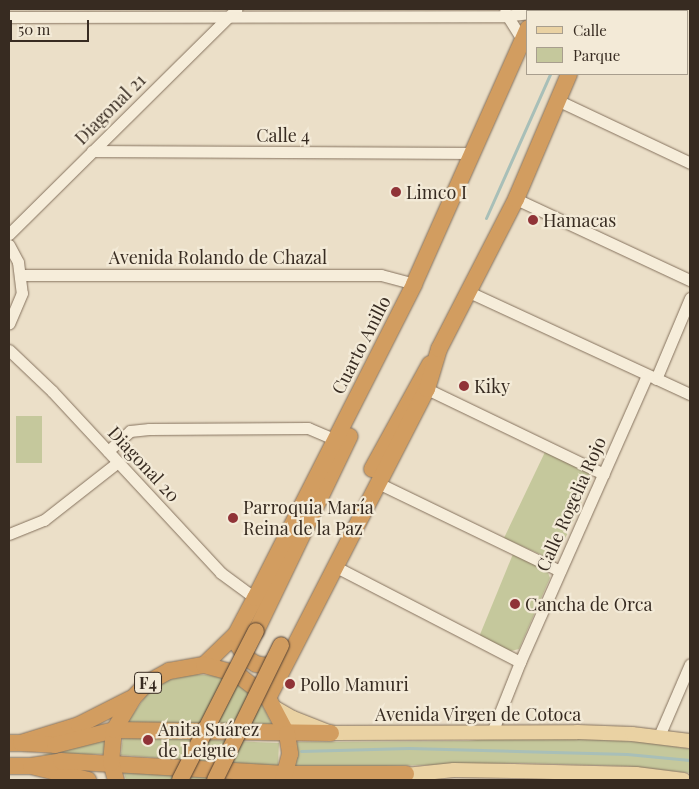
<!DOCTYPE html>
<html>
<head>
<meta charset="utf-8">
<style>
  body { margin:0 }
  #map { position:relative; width:699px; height:789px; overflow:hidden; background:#ebdfc8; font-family:"Playfair Display",serif }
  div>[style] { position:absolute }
  .green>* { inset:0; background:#c5c89c; transform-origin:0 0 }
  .stream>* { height:3px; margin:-1.5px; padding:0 1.5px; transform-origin:1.5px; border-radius:1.5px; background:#a8bfb8 }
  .roads { filter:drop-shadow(0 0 1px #85725e) drop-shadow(0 0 1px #85725e) }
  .minor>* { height:11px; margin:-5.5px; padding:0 5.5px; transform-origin:5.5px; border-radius:5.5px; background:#f6edda }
  .major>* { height:14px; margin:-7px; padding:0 7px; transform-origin:7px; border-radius:7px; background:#ead2a3 }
  .highway>* { height:16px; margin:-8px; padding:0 8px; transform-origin:8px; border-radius:8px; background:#d29d60 }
  .bridges { filter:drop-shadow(0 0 1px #544132) drop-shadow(0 0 1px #544132) }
  .highway-bridge>* { height:16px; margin:-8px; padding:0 8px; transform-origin:8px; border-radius:8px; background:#d29d60 }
  .dots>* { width:14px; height:14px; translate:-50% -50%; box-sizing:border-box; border:2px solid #f3ead7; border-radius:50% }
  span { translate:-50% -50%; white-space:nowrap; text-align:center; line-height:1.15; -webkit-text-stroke:4.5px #f3ead7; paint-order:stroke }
  .shield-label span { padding:1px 4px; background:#f3ead7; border:1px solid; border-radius:4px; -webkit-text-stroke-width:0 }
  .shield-label { font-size:16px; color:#372b21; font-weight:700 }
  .street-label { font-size:18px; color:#372b21 }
  .poi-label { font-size:18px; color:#372b21 }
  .left { translate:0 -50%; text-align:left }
  .frame { position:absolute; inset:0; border:10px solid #372b21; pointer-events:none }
  .legend { position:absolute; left:526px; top:10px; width:162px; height:65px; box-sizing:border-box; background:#f3ead7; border:1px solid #a89e8e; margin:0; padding:6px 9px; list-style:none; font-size:15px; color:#372b21 }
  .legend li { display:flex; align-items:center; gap:10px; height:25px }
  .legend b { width:25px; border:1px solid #a89e8e }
  .scale { position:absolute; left:10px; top:20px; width:79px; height:22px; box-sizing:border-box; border:2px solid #372b21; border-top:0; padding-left:6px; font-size:15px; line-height:18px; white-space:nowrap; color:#372b21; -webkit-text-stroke:4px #f3ead7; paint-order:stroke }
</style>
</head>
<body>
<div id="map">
  <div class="green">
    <div style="left:635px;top:9px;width:46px;height:3px"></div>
    <div style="left:16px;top:416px;width:26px;height:47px"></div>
    <div style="clip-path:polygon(545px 452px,587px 471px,592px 479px,555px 561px,504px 538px)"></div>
    <div style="clip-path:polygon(513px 554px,547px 570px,550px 578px,519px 649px,511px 651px,479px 637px)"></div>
    <div style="clip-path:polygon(193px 674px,218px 676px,242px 686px,261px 703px,274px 728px,127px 723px,147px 694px,168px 680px)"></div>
    <div style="clip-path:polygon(123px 736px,279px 743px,278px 767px,121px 755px)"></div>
    <div style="clip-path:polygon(514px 736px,643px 742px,690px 749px,690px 773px,625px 766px,521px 763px,295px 768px,297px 742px,468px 741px)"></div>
    <div style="clip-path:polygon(107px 738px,104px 754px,42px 755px)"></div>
    <div style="clip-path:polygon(123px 768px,273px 780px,126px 780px)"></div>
  </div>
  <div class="stream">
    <div style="left:577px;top:11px;width:3px;rotate:-45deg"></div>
    <div style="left:486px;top:218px;width:158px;rotate:-66deg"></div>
    <div style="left:301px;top:751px;width:108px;rotate:-1.6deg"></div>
    <div style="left:409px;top:748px;width:218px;rotate:1.6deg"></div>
    <div style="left:627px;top:754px;width:63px;rotate:5.4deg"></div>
  </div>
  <div class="roads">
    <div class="minor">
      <div style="left:505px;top:12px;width:32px;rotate:58deg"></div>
      <div style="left:9px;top:17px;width:496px;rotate:-0.1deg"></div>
      <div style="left:505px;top:16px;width:23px;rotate:-7deg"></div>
      <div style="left:557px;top:100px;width:147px;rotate:25.3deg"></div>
      <div style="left:92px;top:151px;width:381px;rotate:0.3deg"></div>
      <div style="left:516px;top:199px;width:192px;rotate:25deg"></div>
      <div style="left:9px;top:234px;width:320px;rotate:-44.7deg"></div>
      <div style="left:9px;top:245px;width:19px;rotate:62deg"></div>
      <div style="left:18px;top:262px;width:31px;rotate:83deg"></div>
      <div style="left:22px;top:293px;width:33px;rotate:113deg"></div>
      <div style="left:22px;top:275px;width:359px"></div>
      <div style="left:381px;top:275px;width:34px;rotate:15deg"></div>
      <div style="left:469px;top:292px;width:243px;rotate:24.8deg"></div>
      <div style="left:9px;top:350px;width:59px;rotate:43.6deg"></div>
      <div style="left:52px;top:391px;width:248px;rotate:47.1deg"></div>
      <div style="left:221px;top:573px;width:42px;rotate:36.3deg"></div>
      <div style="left:656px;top:379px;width:88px;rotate:-67.2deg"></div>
      <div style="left:427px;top:389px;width:196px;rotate:25.7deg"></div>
      <div style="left:108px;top:451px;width:30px;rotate:-42deg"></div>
      <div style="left:130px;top:431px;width:19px;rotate:-6deg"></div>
      <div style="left:149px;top:429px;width:159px;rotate:-0.4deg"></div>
      <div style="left:308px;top:428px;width:30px;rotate:23deg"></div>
      <div style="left:378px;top:483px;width:202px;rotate:25.8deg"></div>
      <div style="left:9px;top:534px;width:38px;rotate:-22deg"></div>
      <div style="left:44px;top:520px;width:94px;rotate:-38.1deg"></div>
      <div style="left:334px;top:566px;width:209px;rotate:27.3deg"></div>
      <div style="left:493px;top:730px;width:73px;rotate:-68.3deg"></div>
      <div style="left:520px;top:662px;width:313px;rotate:-66.1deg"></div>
      <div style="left:659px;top:736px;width:78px;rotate:-66.7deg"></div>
    </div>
    <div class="major">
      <div style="left:272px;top:706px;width:24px;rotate:30deg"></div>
      <div style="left:293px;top:718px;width:41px;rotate:21.5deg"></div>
      <div style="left:331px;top:733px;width:246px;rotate:-0.2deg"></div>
      <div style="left:577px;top:732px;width:55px;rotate:2.1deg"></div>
      <div style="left:632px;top:734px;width:58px;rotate:6.9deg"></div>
      <div style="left:396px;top:776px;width:58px;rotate:-5.9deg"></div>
      <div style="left:454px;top:770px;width:59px;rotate:1deg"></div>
      <div style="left:513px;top:771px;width:123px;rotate:1.4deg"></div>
      <div style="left:636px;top:774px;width:48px;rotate:7.1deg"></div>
    </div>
    <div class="highway">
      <div style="left:535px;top:11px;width:3px;rotate:-45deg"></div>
      <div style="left:598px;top:11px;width:2px;rotate:-63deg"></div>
      <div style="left:372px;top:469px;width:120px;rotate:-61.1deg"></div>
      <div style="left:256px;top:631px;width:216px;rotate:-64.3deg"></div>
      <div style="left:237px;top:644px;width:19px;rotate:54deg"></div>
      <div style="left:248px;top:659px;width:9px;rotate:32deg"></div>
      <div style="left:256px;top:664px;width:10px;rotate:11deg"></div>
      <div style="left:266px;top:666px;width:17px;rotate:-21deg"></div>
      <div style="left:204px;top:665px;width:45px;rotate:-44.1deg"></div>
      <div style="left:236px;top:634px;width:41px;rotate:-62.2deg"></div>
      <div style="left:255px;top:598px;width:352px;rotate:-63.1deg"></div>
      <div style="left:414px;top:284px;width:280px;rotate:-66deg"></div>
      <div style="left:268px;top:698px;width:348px;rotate:-62.8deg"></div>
      <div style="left:427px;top:389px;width:42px;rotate:-73.3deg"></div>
      <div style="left:439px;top:349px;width:169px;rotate:-62.8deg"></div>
      <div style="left:516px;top:199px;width:136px;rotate:-67deg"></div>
      <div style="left:9px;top:743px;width:12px"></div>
      <div style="left:21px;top:743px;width:61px;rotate:-17.2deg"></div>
      <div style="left:79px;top:725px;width:57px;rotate:-27deg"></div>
      <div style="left:21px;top:743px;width:34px;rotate:3deg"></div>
      <div style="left:55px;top:745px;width:61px;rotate:-14.3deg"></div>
      <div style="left:114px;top:730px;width:217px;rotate:0.8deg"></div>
      <div style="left:9px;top:766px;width:22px"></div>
      <div style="left:31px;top:766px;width:59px;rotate:13.8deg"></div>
      <div style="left:31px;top:766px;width:30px;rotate:-9deg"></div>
      <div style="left:61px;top:761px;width:225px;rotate:3.3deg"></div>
      <div style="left:286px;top:774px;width:120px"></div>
      <div style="left:116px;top:780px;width:18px;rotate:-106deg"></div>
      <div style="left:111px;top:763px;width:33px;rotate:-85deg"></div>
      <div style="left:114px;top:730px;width:37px;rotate:-59deg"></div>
      <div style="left:133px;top:698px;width:21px;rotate:-47deg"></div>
      <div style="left:147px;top:683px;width:25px;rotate:-29deg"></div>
      <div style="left:169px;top:671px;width:36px;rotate:-10deg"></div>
      <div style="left:204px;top:665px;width:34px;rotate:15deg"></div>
      <div style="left:237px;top:674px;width:39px;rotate:38deg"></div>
      <div style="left:268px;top:698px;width:41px;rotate:62.2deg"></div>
      <div style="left:287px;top:734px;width:20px;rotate:81deg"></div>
      <div style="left:290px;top:754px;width:27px;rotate:105deg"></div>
    </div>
  </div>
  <div class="bridges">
    <div class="highway-bridge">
      <div style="left:180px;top:780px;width:167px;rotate:-63deg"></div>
      <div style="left:215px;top:780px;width:150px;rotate:-63.9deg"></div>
    </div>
  </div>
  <div class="dots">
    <div style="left:396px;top:192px;background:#903337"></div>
    <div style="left:533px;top:220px;background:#903337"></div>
    <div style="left:464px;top:386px;background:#903337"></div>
    <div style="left:233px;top:518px;background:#903337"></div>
    <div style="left:515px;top:604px;background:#903337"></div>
    <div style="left:290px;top:684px;background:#903337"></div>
    <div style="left:148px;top:740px;background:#903337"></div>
  </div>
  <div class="shield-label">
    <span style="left:148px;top:683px">F4</span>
  </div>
  <div class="street-label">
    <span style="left:110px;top:109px;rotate:-45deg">Diagonal 21</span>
    <span style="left:283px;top:135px">Calle 4</span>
    <span style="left:218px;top:257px">Avenida Rolando de Chazal</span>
    <span style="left:361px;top:345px;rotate:-63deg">Cuarto Anillo</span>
    <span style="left:144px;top:464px;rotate:47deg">Diagonal 20</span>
    <span style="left:571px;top:504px;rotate:-66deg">Calle Rogelia Rojo</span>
    <span style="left:478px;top:714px">Avenida Virgen de Cotoca</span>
  </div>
  <div class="poi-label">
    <span class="left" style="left:406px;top:192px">Limco I</span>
    <span class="left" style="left:543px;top:220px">Hamacas</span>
    <span class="left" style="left:474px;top:386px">Kiky</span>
    <span class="left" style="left:243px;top:518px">Parroquia María<br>Reina de la Paz</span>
    <span class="left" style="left:525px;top:604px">Cancha de Orca</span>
    <span class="left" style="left:300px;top:684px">Pollo Mamuri</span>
    <span class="left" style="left:158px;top:740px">Anita Suárez<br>de Leigue</span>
  </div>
  <div class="frame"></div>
  <ul class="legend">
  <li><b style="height:6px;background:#ead2a3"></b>Calle</li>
  <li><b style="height:14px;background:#c5c89c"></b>Parque</li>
  </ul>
  <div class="scale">50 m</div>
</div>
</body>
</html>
